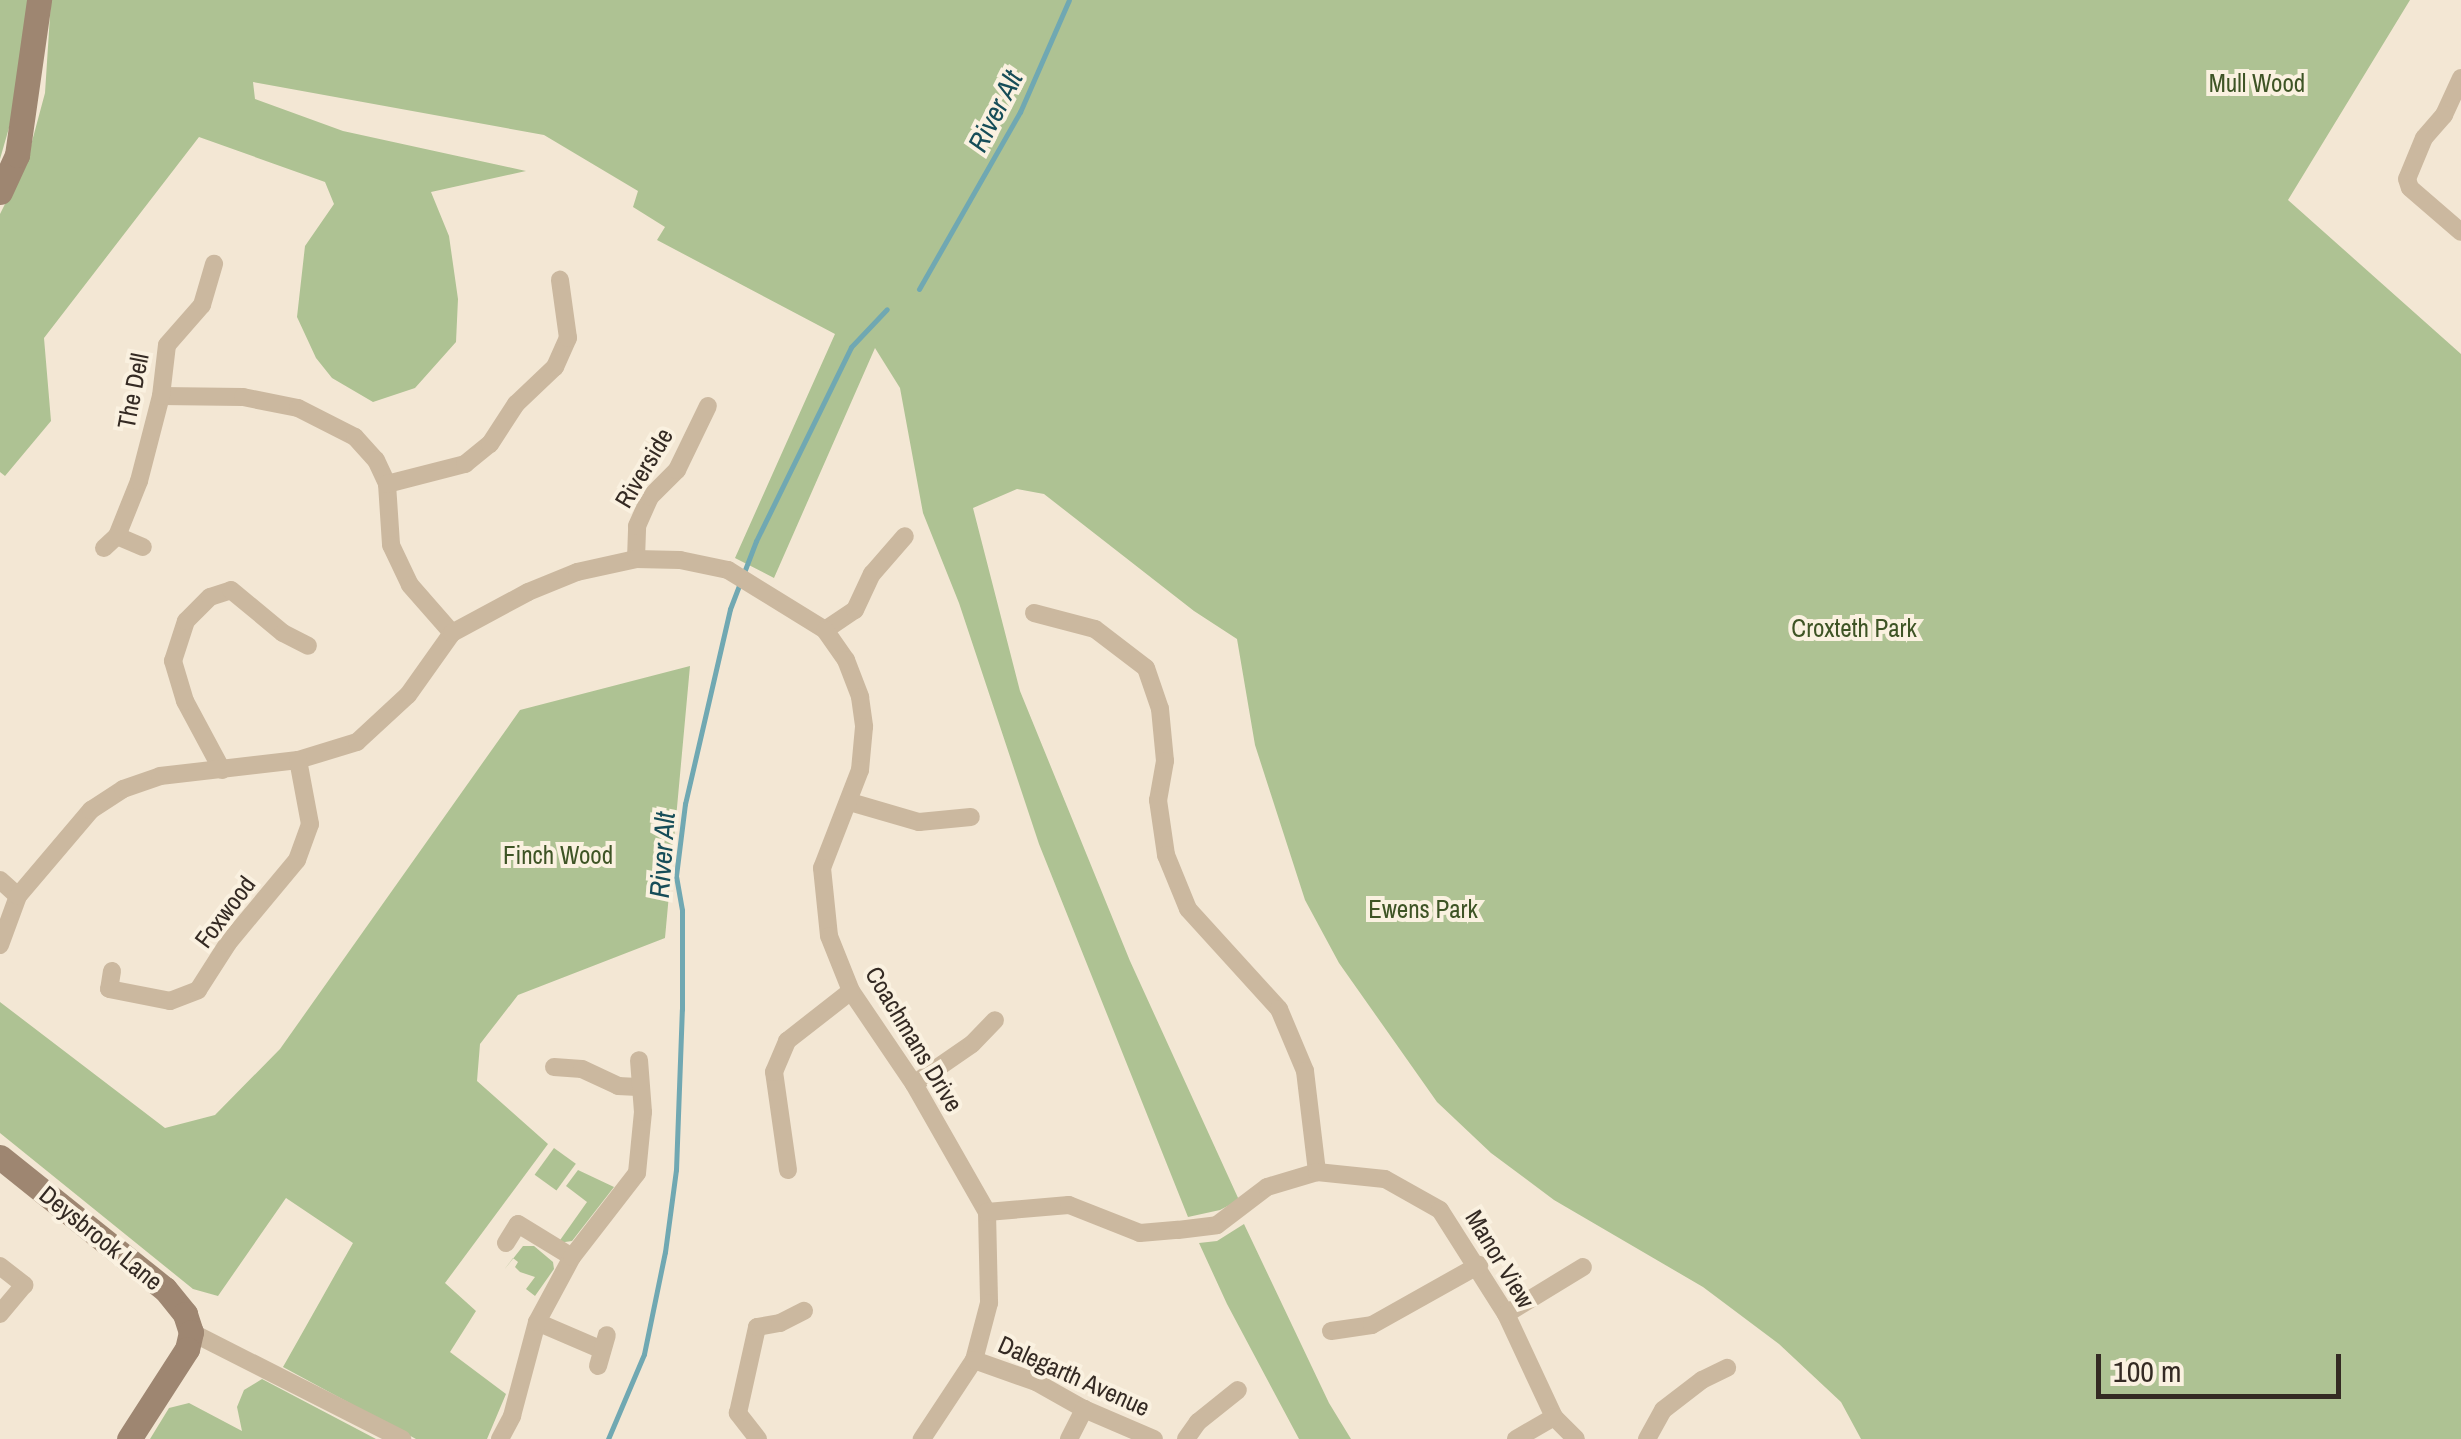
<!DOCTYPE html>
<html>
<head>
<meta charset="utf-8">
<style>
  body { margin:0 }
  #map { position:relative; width:2461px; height:1439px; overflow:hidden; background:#f3e7d4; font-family:"Archivo Narrow",sans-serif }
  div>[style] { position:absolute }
  .green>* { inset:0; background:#aec293; transform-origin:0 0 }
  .stream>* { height:5px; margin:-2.5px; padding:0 2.5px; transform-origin:2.5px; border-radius:2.5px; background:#70a8b2 }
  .street>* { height:18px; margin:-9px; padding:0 9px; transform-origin:9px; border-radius:9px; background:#cbb89f }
  .secondary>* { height:25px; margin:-12.5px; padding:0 12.5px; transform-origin:12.5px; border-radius:12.5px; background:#9e8671 }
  span { translate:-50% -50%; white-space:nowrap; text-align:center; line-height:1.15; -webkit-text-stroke:8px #faf1e0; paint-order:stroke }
  .park-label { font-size:25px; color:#3e5425 }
  .street-label { font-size:25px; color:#342a23 }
  .water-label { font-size:28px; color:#164d58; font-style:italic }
  .scale { position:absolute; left:2096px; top:1354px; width:245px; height:45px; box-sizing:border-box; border:5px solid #342a23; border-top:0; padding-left:12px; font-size:30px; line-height:35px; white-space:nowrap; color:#342a23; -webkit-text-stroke:8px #faf1e0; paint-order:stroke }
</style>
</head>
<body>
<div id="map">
  <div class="green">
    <div style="clip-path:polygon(0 0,28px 0,11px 121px,0 159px)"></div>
    <div style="clip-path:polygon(51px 0,2410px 0,2288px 200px,2461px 354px,2461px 1439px,1861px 1439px,1841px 1402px,1779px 1344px,1703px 1287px,1554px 1200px,1491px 1153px,1437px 1102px,1339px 963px,1305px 900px,1255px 745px,1237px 639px,1194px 611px,1044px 494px,1017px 489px,973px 508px,1020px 691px,1130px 961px,1239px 1200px,1220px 1210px,1188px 1217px,1039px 844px,959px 603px,923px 513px,900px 388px,875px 348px,774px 578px,735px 558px,835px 334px,657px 240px,665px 227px,633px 207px,638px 191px,544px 135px,253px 82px,255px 99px,343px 131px,526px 171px,431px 192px,449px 236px,458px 299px,456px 342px,415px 388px,373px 402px,332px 378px,316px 358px,297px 317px,305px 246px,334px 204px,325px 182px,199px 137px,44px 338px,51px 421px,5px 476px,0 472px,0 214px,27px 160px,45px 93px)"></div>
    <div style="clip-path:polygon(690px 666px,665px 938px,518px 995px,480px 1044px,477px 1081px,548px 1144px,445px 1283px,476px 1311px,450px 1352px,506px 1394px,487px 1439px,416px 1439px,283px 1367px,353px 1243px,286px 1198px,218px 1296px,193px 1289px,0 1133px,0 1002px,165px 1128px,215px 1115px,280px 1049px,520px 710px)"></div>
    <div style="left:554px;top:1148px;width:27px;height:33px;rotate:36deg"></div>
    <div style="clip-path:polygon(578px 1170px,614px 1187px,572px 1241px,558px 1243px,587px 1202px,566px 1186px)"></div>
    <div style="clip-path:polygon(1244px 1224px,1329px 1403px,1351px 1439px,1299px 1439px,1227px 1304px,1199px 1243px,1217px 1241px)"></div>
    <div style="clip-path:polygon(523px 1246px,534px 1246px,553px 1262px,554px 1269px,535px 1296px,526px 1289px,535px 1277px,520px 1272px,515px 1267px,518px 1262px,513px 1258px,504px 1270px)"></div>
    <div style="clip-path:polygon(262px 1379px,376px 1439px,150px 1439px,169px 1408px,189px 1403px,242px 1431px,237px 1407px,244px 1390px)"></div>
  </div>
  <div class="stream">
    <div style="left:919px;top:289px;width:204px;rotate:-60.3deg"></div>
    <div style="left:1020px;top:112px;width:122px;rotate:-66.4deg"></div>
    <div style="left:608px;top:1439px;width:92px;rotate:-67deg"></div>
    <div style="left:644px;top:1354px;width:104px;rotate:-78.4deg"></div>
    <div style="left:665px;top:1252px;width:83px;rotate:-82.4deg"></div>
    <div style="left:676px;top:1170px;width:161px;rotate:-87.9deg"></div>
    <div style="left:682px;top:1009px;width:99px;rotate:-90deg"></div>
    <div style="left:682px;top:910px;width:35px;rotate:-100deg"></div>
    <div style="left:676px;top:876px;width:73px;rotate:-82.9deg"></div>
    <div style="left:685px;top:804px;width:200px;rotate:-77deg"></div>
    <div style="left:730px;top:609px;width:73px;rotate:-69.1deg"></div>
    <div style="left:756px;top:541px;width:216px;rotate:-63.9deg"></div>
    <div style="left:851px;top:347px;width:52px;rotate:-46.5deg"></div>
  </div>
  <div class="street">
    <div style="left:2461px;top:78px;width:41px;rotate:114.7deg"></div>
    <div style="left:2444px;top:115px;width:30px;rotate:131deg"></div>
    <div style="left:2424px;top:138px;width:44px;rotate:112.5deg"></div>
    <div style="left:2407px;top:179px;width:9px;rotate:72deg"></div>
    <div style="left:2410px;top:188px;width:67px;rotate:40.8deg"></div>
    <div style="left:161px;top:396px;width:82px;rotate:0.7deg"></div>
    <div style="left:243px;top:397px;width:56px;rotate:11.3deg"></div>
    <div style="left:298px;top:408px;width:64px;rotate:27deg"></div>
    <div style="left:355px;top:437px;width:31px;rotate:48deg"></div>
    <div style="left:376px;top:460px;width:26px;rotate:65deg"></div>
    <div style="left:387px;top:484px;width:61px;rotate:86.2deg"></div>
    <div style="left:391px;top:545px;width:44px;rotate:64.6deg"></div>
    <div style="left:410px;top:585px;width:64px;rotate:48.8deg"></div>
    <div style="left:387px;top:484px;width:81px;rotate:-14.4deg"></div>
    <div style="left:465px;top:464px;width:32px;rotate:-39deg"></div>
    <div style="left:490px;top:444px;width:48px;rotate:-57deg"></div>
    <div style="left:516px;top:404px;width:54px;rotate:-43.5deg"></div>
    <div style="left:555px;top:367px;width:32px;rotate:-66deg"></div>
    <div style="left:568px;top:338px;width:59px;rotate:-97.9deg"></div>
    <div style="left:117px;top:536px;width:28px;rotate:23deg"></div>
    <div style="left:104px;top:548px;width:18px;rotate:-43deg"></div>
    <div style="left:117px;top:536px;width:59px;rotate:-68.2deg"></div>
    <div style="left:139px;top:481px;width:88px;rotate:-75.5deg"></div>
    <div style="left:161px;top:396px;width:51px;rotate:-83.3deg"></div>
    <div style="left:167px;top:345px;width:53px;rotate:-48.8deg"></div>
    <div style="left:202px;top:305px;width:43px;rotate:-73.7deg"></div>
    <div style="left:636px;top:559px;width:33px;rotate:-88deg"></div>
    <div style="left:637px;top:526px;width:32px;rotate:-66deg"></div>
    <div style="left:650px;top:497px;width:38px;rotate:-45deg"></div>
    <div style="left:677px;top:470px;width:71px;rotate:-64.2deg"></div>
    <div style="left:1034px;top:613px;width:63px;rotate:14.7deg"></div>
    <div style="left:1095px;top:629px;width:64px;rotate:37.4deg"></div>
    <div style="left:1146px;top:668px;width:43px;rotate:71.1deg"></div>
    <div style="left:1160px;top:709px;width:52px;rotate:84.5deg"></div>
    <div style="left:1165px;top:761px;width:40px;rotate:100deg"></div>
    <div style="left:1158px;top:800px;width:56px;rotate:81.7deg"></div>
    <div style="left:1166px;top:855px;width:58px;rotate:67.8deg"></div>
    <div style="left:1188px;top:909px;width:135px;rotate:47.7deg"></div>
    <div style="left:1279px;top:1009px;width:67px;rotate:67.2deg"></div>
    <div style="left:1305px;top:1071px;width:102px;rotate:83.2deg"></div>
    <div style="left:825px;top:630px;width:36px;rotate:-34deg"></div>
    <div style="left:855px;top:610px;width:40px;rotate:-65deg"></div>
    <div style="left:872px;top:574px;width:50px;rotate:-49deg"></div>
    <div style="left:222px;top:770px;width:78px;rotate:-118.2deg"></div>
    <div style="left:185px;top:701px;width:42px;rotate:-106.7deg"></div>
    <div style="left:173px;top:661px;width:42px;rotate:-72deg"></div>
    <div style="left:186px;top:621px;width:34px;rotate:-45deg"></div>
    <div style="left:210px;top:597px;width:22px;rotate:-18deg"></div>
    <div style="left:231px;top:590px;width:67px;rotate:39.6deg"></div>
    <div style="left:283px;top:633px;width:28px;rotate:27deg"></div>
    <div style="left:850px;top:802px;width:72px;rotate:16.2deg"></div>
    <div style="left:919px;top:822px;width:52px;rotate:-5.5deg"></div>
    <div style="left:0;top:880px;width:24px;rotate:42deg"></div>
    <div style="left:0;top:945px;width:52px;rotate:-69.8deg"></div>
    <div style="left:18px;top:896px;width:113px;rotate:-49.7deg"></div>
    <div style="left:91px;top:810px;width:38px;rotate:-33deg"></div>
    <div style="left:123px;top:789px;width:39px;rotate:-19deg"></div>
    <div style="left:160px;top:776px;width:139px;rotate:-6.6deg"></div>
    <div style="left:298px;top:760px;width:62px;rotate:-17deg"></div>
    <div style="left:357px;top:742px;width:69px;rotate:-42.7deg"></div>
    <div style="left:408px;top:695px;width:76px;rotate:-54.6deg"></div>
    <div style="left:452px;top:633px;width:86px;rotate:-28.3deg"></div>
    <div style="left:528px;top:592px;width:53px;rotate:-22.2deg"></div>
    <div style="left:577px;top:572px;width:60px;rotate:-12.4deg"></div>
    <div style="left:636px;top:559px;width:44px;rotate:1.3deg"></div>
    <div style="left:680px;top:560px;width:49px;rotate:11.8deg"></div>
    <div style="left:728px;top:570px;width:114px;rotate:31.7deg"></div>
    <div style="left:825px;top:630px;width:37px;rotate:55deg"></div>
    <div style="left:846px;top:660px;width:40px;rotate:69deg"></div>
    <div style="left:860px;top:697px;width:30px;rotate:82deg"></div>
    <div style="left:864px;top:727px;width:43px;rotate:95.3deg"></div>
    <div style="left:860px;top:770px;width:105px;rotate:111.2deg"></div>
    <div style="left:822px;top:868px;width:68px;rotate:84.1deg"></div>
    <div style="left:829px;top:936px;width:59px;rotate:68.2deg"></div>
    <div style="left:851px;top:991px;width:112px;rotate:55.9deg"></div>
    <div style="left:914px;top:1084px;width:147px;rotate:60.3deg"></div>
    <div style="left:987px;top:1212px;width:91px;rotate:88.7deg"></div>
    <div style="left:989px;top:1303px;width:59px;rotate:104.7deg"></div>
    <div style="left:974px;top:1360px;width:95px;rotate:123.4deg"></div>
    <div style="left:112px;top:971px;width:18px;rotate:99deg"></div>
    <div style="left:109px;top:989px;width:62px;rotate:11.1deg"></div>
    <div style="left:170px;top:1001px;width:30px;rotate:-21deg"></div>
    <div style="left:198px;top:990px;width:56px;rotate:-57.4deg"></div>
    <div style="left:228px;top:943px;width:108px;rotate:-50.3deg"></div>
    <div style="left:297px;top:860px;width:38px;rotate:-70deg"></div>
    <div style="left:310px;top:824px;width:65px;rotate:-100.6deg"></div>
    <div style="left:554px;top:1067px;width:28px;rotate:4deg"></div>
    <div style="left:582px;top:1069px;width:40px;rotate:25deg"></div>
    <div style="left:618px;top:1086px;width:20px;rotate:3deg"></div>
    <div style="left:914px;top:1084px;width:70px;rotate:-34.6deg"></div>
    <div style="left:972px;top:1044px;width:33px;rotate:-46deg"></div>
    <div style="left:788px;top:1170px;width:99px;rotate:-98.1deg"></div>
    <div style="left:774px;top:1072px;width:34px;rotate:-67deg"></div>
    <div style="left:787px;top:1041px;width:81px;rotate:-38deg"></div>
    <div style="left:987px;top:1212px;width:82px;rotate:-4.9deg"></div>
    <div style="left:1069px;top:1205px;width:76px;rotate:21.5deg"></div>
    <div style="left:1140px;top:1233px;width:38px;rotate:-5deg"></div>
    <div style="left:1178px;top:1230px;width:39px;rotate:-7deg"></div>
    <div style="left:1217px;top:1225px;width:63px;rotate:-37.2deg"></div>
    <div style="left:1267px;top:1187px;width:52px;rotate:-16.7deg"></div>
    <div style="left:1317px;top:1172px;width:68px;rotate:5.9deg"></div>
    <div style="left:1385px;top:1179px;width:63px;rotate:29.4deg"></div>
    <div style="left:1440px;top:1210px;width:123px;rotate:57.6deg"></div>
    <div style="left:1506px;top:1314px;width:114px;rotate:65deg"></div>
    <div style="left:1554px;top:1417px;width:31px;rotate:45deg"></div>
    <div style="left:506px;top:1243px;width:22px;rotate:-58deg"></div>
    <div style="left:518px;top:1224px;width:63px;rotate:31.4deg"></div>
    <div style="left:0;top:1266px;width:31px;rotate:38deg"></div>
    <div style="left:24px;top:1285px;width:38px;rotate:130deg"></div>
    <div style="left:1506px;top:1314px;width:90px;rotate:-31.4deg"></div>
    <div style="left:537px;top:1322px;width:71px;rotate:23.3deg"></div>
    <div style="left:1331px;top:1331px;width:41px;rotate:-8.3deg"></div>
    <div style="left:1372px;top:1325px;width:123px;rotate:-29.3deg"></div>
    <div style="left:191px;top:1332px;width:237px;rotate:26.9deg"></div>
    <div style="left:974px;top:1360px;width:66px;rotate:19.5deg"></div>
    <div style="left:1036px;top:1382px;width:55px;rotate:29.4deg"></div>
    <div style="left:1084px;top:1409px;width:76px;rotate:23.2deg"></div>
    <div style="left:598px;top:1366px;width:32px;rotate:-74deg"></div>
    <div style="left:500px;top:1439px;width:26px;rotate:-62deg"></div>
    <div style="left:512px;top:1416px;width:97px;rotate:-75.1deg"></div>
    <div style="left:537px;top:1322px;width:74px;rotate:-61.7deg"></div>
    <div style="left:572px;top:1257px;width:106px;rotate:-52.3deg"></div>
    <div style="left:637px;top:1173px;width:61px;rotate:-84.4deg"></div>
    <div style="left:643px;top:1112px;width:52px;rotate:-94.4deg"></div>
    <div style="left:758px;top:1439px;width:33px;rotate:-128deg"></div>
    <div style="left:738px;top:1413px;width:88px;rotate:-77.5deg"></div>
    <div style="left:757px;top:1327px;width:23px;rotate:-10deg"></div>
    <div style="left:780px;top:1323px;width:27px;rotate:-27deg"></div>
    <div style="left:1069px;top:1439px;width:34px;rotate:-63deg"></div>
    <div style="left:1186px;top:1439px;width:21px;rotate:-55deg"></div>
    <div style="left:1198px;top:1422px;width:51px;rotate:-38.7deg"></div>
    <div style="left:1516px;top:1439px;width:44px;rotate:-30.1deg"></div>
    <div style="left:1647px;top:1439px;width:33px;rotate:-61deg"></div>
    <div style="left:1663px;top:1410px;width:49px;rotate:-37.6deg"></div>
    <div style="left:1702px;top:1380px;width:28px;rotate:-26deg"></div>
  </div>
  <div class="secondary">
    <div style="left:0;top:192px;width:41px;rotate:-65.3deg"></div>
    <div style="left:17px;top:155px;width:157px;rotate:-81.9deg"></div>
    <div style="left:0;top:1157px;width:211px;rotate:38.7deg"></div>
    <div style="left:165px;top:1289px;width:32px;rotate:51deg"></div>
    <div style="left:185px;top:1314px;width:19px;rotate:72deg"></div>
    <div style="left:191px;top:1332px;width:17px;rotate:103deg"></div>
    <div style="left:187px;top:1349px;width:107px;rotate:122.8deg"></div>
  </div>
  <div class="park-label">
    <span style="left:2257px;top:83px">Mull Wood</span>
    <span style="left:1854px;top:628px">Croxteth Park</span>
    <span style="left:558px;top:855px">Finch Wood</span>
    <span style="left:1423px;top:909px">Ewens Park</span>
  </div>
  <div class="street-label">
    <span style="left:133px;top:391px;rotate:-79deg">The Dell</span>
    <span style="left:644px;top:468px;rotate:-59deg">Riverside</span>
    <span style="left:225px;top:912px;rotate:-53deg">Foxwood</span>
    <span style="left:914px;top:1039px;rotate:59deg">Coachmans Drive</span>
    <span style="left:101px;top:1238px;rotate:39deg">Deysbrook Lane</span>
    <span style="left:1500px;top:1259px;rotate:59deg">Manor View</span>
    <span style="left:1074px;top:1376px;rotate:24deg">Dalegarth Avenue</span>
  </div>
  <div class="water-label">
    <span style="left:995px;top:111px;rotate:-63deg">River Alt</span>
    <span style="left:662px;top:855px;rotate:-86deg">River Alt</span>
  </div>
  <div class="scale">100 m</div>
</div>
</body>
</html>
